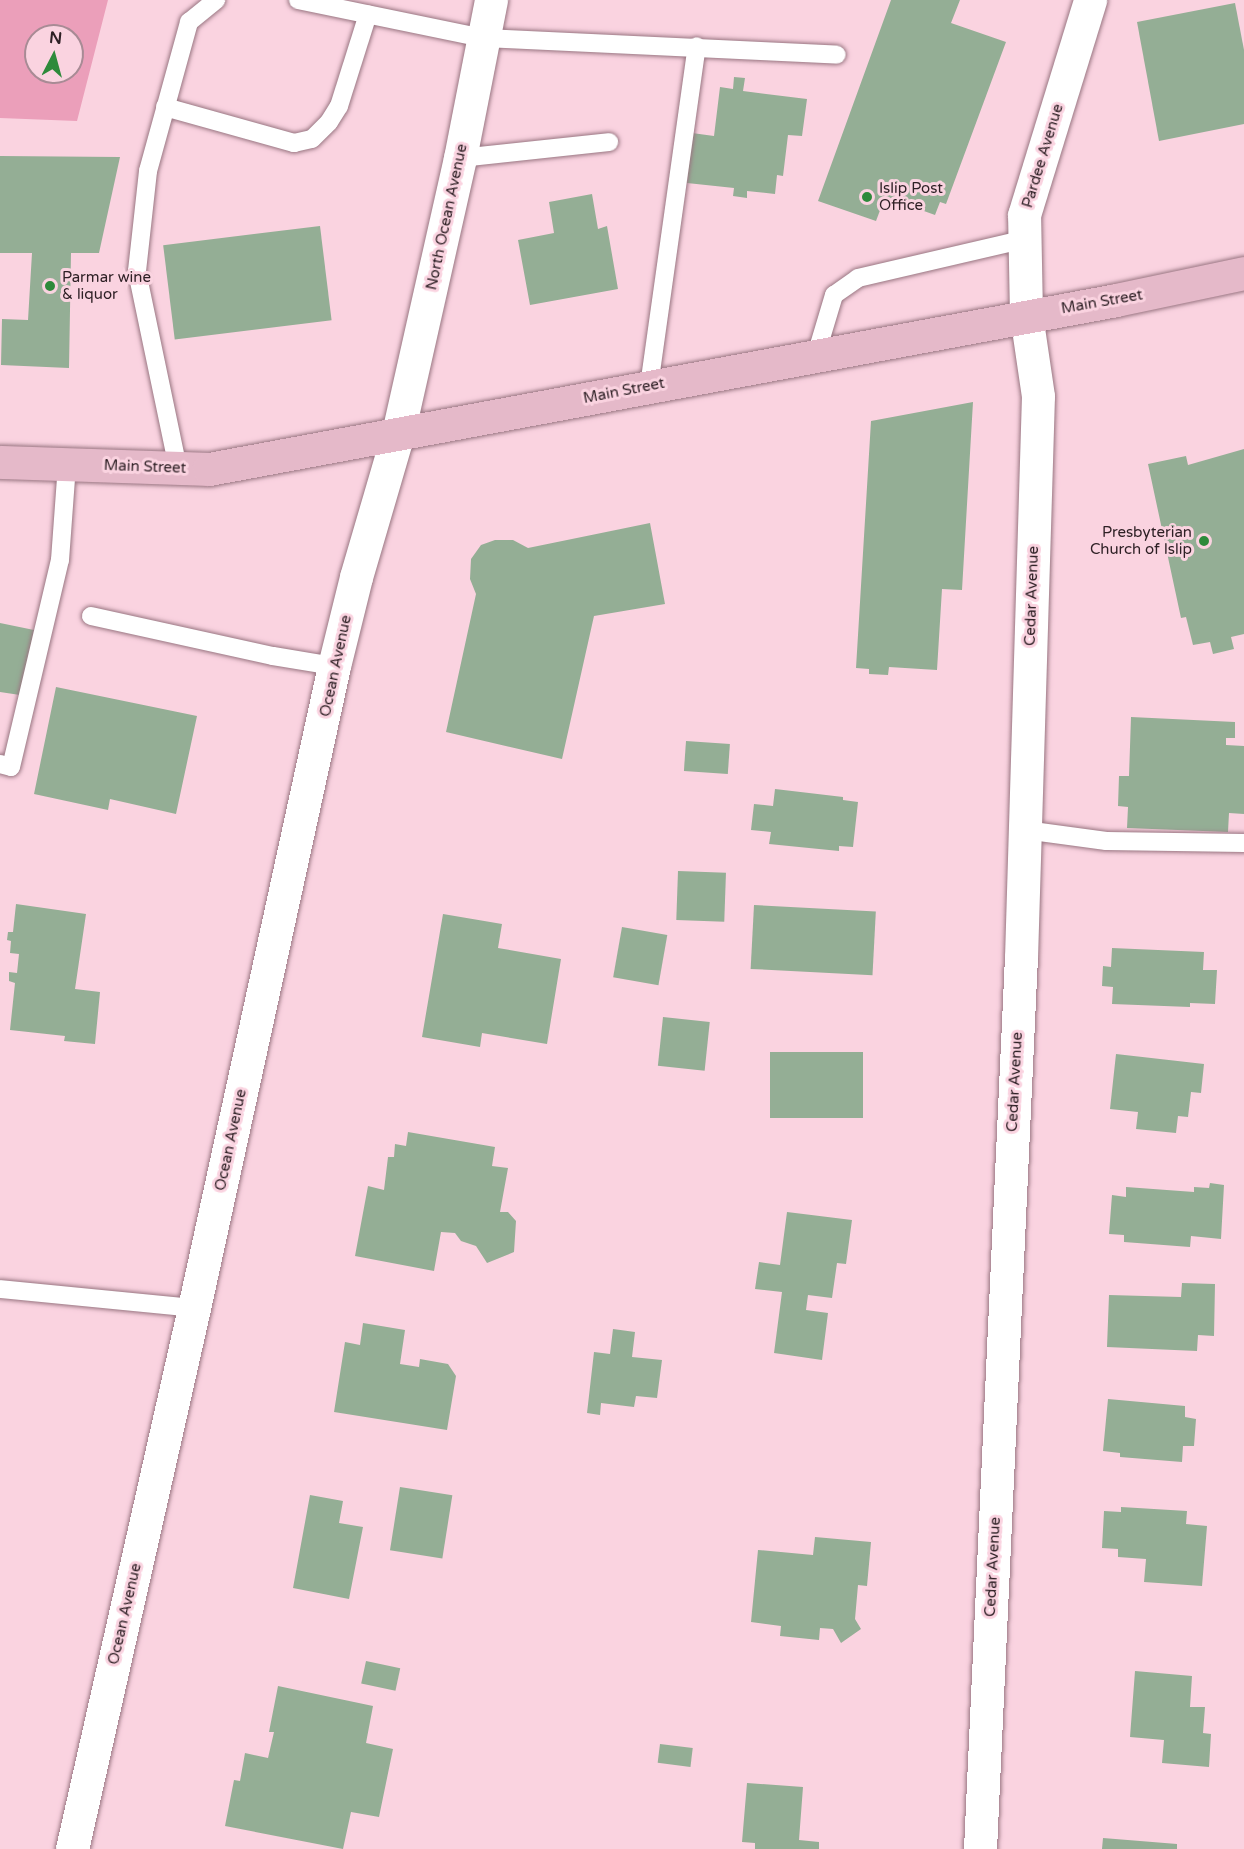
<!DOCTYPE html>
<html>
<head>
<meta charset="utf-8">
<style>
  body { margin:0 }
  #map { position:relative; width:1244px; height:1849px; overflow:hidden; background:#fad3e0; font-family:"Varela Round",sans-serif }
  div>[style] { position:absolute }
  .green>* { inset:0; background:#eb9fba }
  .building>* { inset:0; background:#94ae95; transform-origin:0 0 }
  .roads { filter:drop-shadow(0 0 2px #997682) drop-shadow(0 0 2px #997682) }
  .lane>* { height:18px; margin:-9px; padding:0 9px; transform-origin:9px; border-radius:9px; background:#fff }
  .street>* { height:33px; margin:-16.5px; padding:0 16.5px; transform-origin:16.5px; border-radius:16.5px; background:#fff }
  .primary>* { height:33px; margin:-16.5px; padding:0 16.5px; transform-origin:16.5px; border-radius:16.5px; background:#e5b9c9 }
  .dots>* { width:16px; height:16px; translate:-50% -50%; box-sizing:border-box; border:3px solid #fad3e0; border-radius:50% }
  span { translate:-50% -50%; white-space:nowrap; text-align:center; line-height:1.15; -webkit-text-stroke:6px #fad3e0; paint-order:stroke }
  .street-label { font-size:15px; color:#2e2025 }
  .poi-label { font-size:15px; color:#2e2025 }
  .left { translate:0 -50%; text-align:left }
  .right { translate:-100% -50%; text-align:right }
  .north { position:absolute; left:24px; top:24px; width:60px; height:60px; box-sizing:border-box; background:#fad3e0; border:2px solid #a88b95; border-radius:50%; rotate:6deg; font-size:16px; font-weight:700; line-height:24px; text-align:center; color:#2e2025 }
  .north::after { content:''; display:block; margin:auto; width:21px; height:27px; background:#2e8a3b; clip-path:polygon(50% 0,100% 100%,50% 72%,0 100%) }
</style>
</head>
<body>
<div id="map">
  <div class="green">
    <div style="clip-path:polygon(evenodd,0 0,108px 0,77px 121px,0 118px,0 0,36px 36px,72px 36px,72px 72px,36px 72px,36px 36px)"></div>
  </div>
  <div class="building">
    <div style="clip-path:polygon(891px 0,960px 0,951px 23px,1006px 42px,946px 204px,940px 202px,935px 215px,885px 197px,876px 221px,818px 201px)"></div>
    <div style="clip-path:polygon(1235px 3px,1244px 50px,1244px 124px,1159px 141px,1137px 22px)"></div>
    <div style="clip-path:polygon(734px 77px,745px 78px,743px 91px,807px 99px,802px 136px,788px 135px,783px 176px,777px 175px,775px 194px,747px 191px,747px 198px,733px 196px,734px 188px,687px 183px,692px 133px,714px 136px,720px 87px,733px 89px)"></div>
    <div style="clip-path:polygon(0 156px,120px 157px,99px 253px,71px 253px,69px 368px,1px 365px,2px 319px,28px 320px,32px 253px,0 253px)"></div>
    <div style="clip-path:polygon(592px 194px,598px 229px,607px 226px,618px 289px,530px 305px,518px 240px,554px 233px,549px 202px)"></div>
    <div style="left:320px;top:226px;width:95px;height:158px;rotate:83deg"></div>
    <div style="clip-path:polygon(973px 402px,962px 590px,942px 589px,937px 670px,889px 667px,888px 675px,869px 674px,869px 669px,856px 668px,871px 421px)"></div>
    <div style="clip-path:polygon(1244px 449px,1244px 634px,1231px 637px,1234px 649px,1213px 654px,1210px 642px,1193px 645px,1186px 617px,1181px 618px,1148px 464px,1186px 456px,1188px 465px)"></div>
    <div style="clip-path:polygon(650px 523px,665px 604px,594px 616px,562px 759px,446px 732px,476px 594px,470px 579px,471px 559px,481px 545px,495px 540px,513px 540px,528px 548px)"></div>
    <div style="clip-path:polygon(0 623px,34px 630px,20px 695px,0 692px)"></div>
    <div style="clip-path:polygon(56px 687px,197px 716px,176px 814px,110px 799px,108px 810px,34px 794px)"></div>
    <div style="clip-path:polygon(1131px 717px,1235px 722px,1235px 738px,1226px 738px,1226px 745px,1244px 746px,1244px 814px,1229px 813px,1228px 832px,1127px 828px,1128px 807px,1118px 806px,1119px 776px,1129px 776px)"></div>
    <div style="left:686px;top:741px;width:44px;height:30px;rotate:4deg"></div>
    <div style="clip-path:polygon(775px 789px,843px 797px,843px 800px,858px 802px,853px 847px,839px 846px,839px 851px,769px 844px,771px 832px,751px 830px,754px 804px,773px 806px)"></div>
    <div style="left:678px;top:871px;width:48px;height:49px;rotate:2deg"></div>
    <div style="clip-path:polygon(16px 904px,86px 914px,75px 989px,100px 992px,95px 1044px,64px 1041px,65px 1036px,10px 1030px,15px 983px,9px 981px,9px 972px,17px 973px,19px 954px,10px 953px,11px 941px,7px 940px,8px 932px,13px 932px)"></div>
    <div style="left:754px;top:905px;width:122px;height:64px;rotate:3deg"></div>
    <div style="clip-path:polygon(443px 914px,502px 924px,498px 948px,561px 959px,547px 1044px,482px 1033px,480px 1047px,422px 1037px)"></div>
    <div style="left:622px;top:927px;width:46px;height:51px;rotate:10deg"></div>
    <div style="clip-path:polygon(1112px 948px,1204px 952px,1203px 970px,1217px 970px,1215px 1004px,1190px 1003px,1190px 1007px,1112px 1004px,1113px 987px,1102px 986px,1103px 966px,1111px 967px)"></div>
    <div style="left:663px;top:1017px;width:47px;height:49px;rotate:6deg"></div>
    <div style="left:770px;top:1052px;width:93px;height:66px"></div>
    <div style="clip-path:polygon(1116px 1054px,1204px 1064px,1201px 1093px,1191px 1092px,1188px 1117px,1178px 1116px,1176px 1133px,1136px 1129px,1138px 1112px,1110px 1109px)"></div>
    <div style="clip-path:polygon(408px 1132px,495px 1147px,492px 1166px,508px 1168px,500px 1212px,508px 1212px,516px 1221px,514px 1252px,487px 1263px,476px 1246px,461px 1241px,455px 1233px,441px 1232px,434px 1271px,355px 1256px,368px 1186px,384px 1190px,388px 1157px,394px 1157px,395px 1144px,406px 1146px)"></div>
    <div style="clip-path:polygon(1210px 1183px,1224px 1185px,1221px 1239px,1191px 1236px,1190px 1247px,1124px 1242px,1124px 1235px,1109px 1234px,1112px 1195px,1126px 1197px,1126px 1187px,1194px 1192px,1194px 1187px,1209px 1188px)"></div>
    <div style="clip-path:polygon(787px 1212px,852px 1220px,846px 1264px,837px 1263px,832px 1298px,808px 1295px,806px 1310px,828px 1313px,822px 1360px,774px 1353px,782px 1292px,755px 1289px,759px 1262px,780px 1265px)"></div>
    <div style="clip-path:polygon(1182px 1283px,1215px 1284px,1214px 1336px,1198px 1335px,1197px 1351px,1107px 1347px,1109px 1295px,1181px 1297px)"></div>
    <div style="clip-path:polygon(363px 1323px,405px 1330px,400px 1364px,419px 1367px,420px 1359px,448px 1364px,456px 1376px,447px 1430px,334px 1412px,345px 1342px,360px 1345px)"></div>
    <div style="clip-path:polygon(613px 1329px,635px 1332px,632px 1357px,662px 1360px,657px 1398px,636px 1396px,634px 1407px,601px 1403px,600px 1415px,587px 1413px,594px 1352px,610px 1354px)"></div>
    <div style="clip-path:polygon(1108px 1399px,1185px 1406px,1185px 1417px,1196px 1419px,1194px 1446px,1183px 1446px,1182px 1462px,1120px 1457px,1120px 1453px,1103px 1451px)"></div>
    <div style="left:400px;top:1487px;width:53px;height:64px;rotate:9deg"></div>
    <div style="clip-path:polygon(310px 1495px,343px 1501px,339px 1523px,363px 1527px,349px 1599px,293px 1588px)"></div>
    <div style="clip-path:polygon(1121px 1507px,1187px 1511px,1186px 1524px,1207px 1526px,1202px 1586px,1144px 1582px,1146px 1559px,1118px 1557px,1118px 1549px,1102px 1548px,1104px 1511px,1121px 1512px)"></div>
    <div style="clip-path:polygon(815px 1537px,871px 1542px,867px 1586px,858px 1585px,855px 1619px,861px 1629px,841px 1643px,833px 1629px,820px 1628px,819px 1640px,780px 1636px,781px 1626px,751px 1622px,758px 1550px,813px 1555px)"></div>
    <div style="left:366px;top:1661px;width:35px;height:23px;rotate:12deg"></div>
    <div style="clip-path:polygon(1135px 1671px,1192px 1676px,1190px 1707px,1205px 1707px,1203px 1733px,1211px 1734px,1209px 1767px,1162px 1763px,1164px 1740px,1130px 1737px)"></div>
    <div style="clip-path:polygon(278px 1686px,373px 1706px,366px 1743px,393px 1749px,379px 1817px,351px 1812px,343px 1849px,225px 1826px,234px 1780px,240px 1781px,245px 1753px,268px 1758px,274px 1732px,269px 1732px)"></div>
    <div style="left:660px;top:1744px;width:33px;height:19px;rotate:7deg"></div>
    <div style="clip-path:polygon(747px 1783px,803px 1787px,799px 1840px,819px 1842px,819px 1849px,755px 1849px,755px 1843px,742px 1842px)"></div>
    <div style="clip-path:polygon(1103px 1838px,1177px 1844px,1177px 1849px,1102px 1849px)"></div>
  </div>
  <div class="roads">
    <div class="lane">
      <div style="left:298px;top:0;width:189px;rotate:11.6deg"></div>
      <div style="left:483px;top:38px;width:354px;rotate:2.7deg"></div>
      <div style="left:165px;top:107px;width:134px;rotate:15.6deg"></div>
      <div style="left:294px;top:143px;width:18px;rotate:-13deg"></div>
      <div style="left:312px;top:139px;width:24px;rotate:-45deg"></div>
      <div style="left:329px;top:122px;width:19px;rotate:-58deg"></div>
      <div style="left:339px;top:106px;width:96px;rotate:-72.5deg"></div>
      <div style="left:460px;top:158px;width:150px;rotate:-6.1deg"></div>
      <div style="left:816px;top:355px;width:63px;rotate:-73.3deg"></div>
      <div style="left:834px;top:295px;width:29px;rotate:-35deg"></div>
      <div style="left:858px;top:278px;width:171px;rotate:-13.1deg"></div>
      <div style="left:649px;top:386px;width:343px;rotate:-82deg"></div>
      <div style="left:178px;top:468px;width:201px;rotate:-101.8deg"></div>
      <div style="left:137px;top:271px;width:101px;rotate:-83.7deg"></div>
      <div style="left:148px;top:171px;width:155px;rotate:-74.6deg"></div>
      <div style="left:189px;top:22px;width:35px;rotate:-39deg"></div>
      <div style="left:91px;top:616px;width:186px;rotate:12.4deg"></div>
      <div style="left:273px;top:656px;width:62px;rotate:9.3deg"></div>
      <div style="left:0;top:764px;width:11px;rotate:15deg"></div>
      <div style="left:11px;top:767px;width:213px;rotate:-76.7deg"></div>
      <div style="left:60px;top:560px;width:96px;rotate:-85.8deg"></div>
      <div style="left:1025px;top:830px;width:82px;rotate:7.7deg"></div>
      <div style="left:1106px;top:841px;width:138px;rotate:0.8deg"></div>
      <div style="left:0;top:1289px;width:195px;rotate:5.6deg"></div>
    </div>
    <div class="street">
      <div style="left:72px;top:1849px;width:555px;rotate:-77.29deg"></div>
      <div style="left:194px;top:1308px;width:657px;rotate:-77.7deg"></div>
      <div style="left:334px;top:666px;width:92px;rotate:-76.1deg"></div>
      <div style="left:356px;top:577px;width:150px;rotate:-73.7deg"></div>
      <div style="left:398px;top:433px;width:282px;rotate:-77.3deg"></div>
      <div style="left:460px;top:158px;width:161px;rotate:-78.9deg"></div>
      <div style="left:980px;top:1849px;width:892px;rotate:-87.37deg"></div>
      <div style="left:1021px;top:958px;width:562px;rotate:-88.27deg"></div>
      <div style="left:1038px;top:396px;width:82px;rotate:-98.4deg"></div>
      <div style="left:1026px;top:315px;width:100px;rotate:-91.1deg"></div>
      <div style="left:1024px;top:215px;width:225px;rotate:-72.9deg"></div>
    </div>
    <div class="primary">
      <div style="left:0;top:462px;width:209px;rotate:1.9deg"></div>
      <div style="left:209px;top:469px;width:923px;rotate:-10.55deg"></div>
      <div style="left:1116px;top:300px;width:131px;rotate:-11.9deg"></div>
    </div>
  </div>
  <div class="dots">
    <div style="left:867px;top:197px;background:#2e8a3b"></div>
    <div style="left:50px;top:286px;background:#2e8a3b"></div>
    <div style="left:1204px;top:541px;background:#2e8a3b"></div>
  </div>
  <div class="street-label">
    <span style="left:1043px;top:156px;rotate:-73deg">Pardee Avenue</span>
    <span style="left:447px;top:217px;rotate:-78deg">North Ocean Avenue</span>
    <span style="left:1102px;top:302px;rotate:-10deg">Main Street</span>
    <span style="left:624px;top:391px;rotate:-11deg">Main Street</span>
    <span style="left:145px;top:467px;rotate:2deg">Main Street</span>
    <span style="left:1032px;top:596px;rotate:-88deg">Cedar Avenue</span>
    <span style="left:336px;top:666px;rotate:-78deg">Ocean Avenue</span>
    <span style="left:1015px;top:1082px;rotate:-87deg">Cedar Avenue</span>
    <span style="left:231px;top:1140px;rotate:-78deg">Ocean Avenue</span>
    <span style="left:993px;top:1567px;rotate:-87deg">Cedar Avenue</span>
    <span style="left:125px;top:1614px;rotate:-77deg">Ocean Avenue</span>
  </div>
  <div class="poi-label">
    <span class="left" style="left:879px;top:197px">Islip Post<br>Office</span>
    <span class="left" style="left:62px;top:286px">Parmar wine<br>&amp; liquor</span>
    <span class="right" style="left:1192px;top:541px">Presbyterian<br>Church of Islip</span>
  </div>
  <div class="north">N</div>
</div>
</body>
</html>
